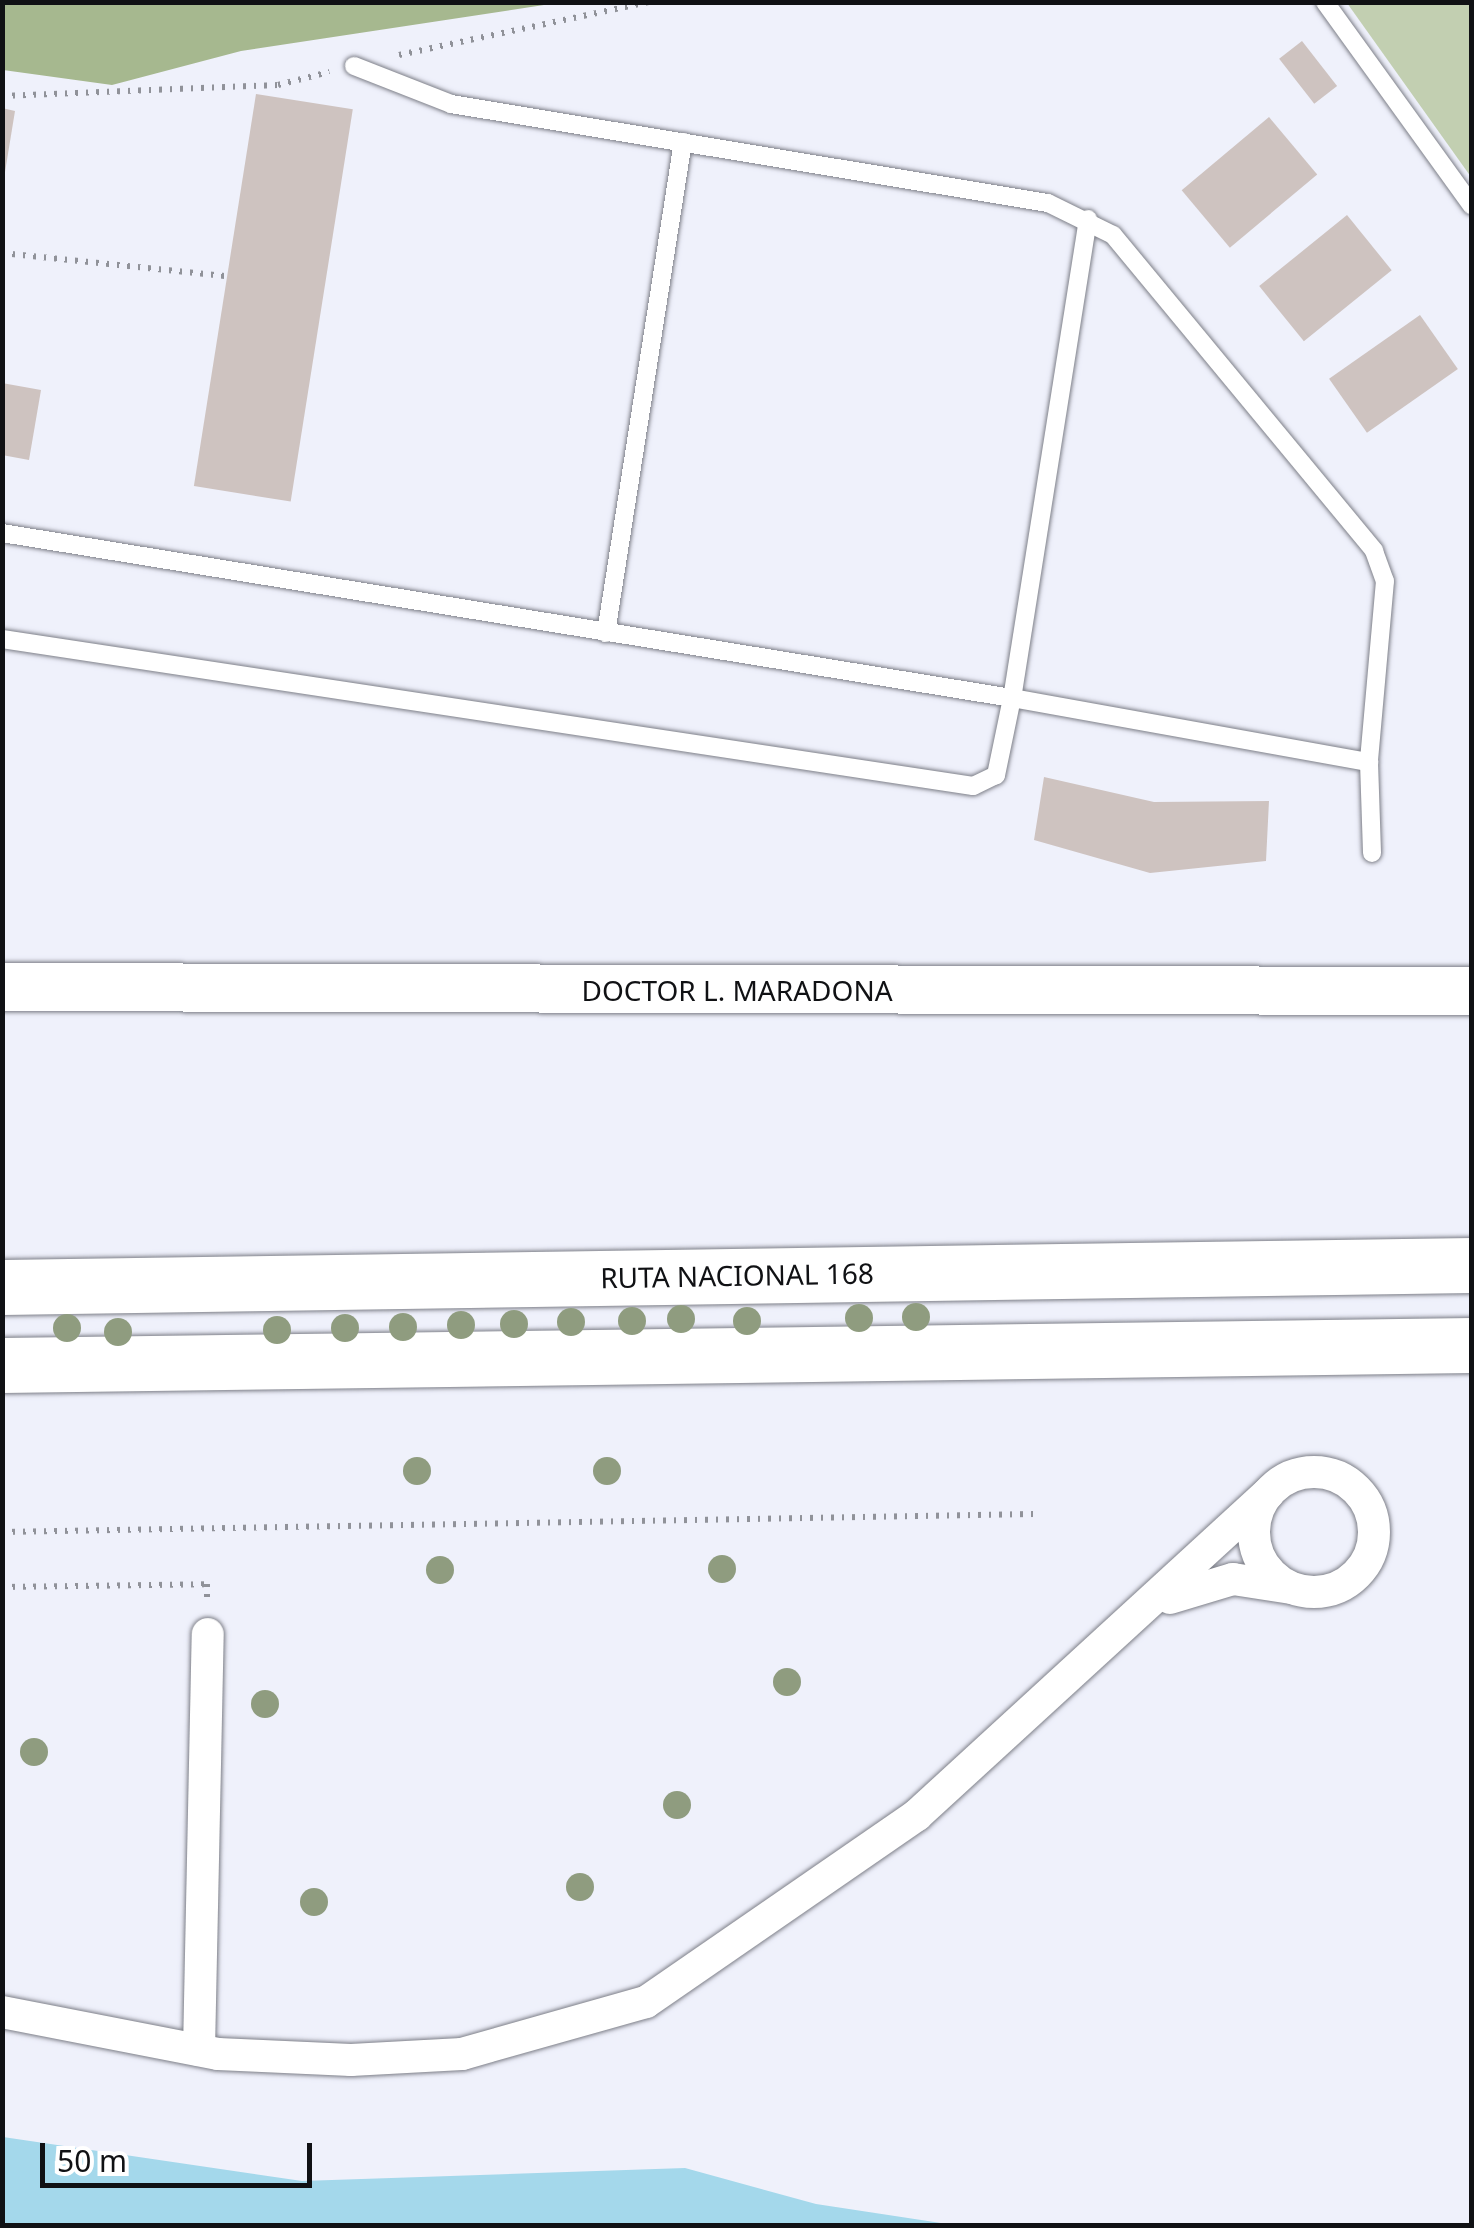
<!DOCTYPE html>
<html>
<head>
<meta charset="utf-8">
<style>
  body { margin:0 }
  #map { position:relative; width:1474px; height:2228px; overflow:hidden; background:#eff1fb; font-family:"Noto Sans",sans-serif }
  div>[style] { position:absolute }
  .green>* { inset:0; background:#c2cfb1 }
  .forest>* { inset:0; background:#a6b88f }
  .water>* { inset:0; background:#a4d8eb }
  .building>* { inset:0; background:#cec3c0; transform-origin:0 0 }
  .path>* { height:6px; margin-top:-3px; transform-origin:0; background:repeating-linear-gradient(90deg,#909299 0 2.5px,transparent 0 10.5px) }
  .roads { filter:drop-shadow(0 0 2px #7d7f88) drop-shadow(0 0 2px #7d7f88) }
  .lane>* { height:18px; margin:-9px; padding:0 9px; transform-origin:9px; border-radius:9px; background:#fff }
  .street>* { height:32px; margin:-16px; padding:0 16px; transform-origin:16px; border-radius:16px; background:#fff }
  .street>.ring { margin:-16px; padding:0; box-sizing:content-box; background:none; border:32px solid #fff; border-radius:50% }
  .secondary>* { height:48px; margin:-24px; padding:0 24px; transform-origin:24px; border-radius:24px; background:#fff }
  .highway>* { height:55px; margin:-27.5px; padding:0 27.5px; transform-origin:27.5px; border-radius:27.5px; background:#fff }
  .trees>* { width:28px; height:28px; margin:-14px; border-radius:50%; background:#8f9c7f }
  span { translate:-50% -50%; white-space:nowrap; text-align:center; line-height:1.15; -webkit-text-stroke:8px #fff; paint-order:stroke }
  .street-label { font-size:28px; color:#101114 }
  .frame { position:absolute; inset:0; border:5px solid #101114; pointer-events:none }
  .scale { position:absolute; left:40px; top:2143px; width:272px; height:45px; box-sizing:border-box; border:5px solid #101114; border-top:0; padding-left:12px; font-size:30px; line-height:35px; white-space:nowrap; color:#101114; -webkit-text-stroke:8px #fff; paint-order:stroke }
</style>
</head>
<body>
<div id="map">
  <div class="green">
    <div style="clip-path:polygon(1347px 3px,1471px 3px,1471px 177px)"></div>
  </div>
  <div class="forest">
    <div style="clip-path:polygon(3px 2px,557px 2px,557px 3px,241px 51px,112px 85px,3px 70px)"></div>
  </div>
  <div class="water">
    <div style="clip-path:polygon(3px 2137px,302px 2181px,685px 2168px,816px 2204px,954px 2225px,3px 2225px)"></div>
  </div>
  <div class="building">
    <div style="left:1302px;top:41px;width:57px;height:29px;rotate:52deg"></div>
    <div style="left:256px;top:94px;width:98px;height:397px;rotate:9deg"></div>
    <div style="clip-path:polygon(2px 108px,15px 111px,5px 172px,2px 172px)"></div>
    <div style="left:1269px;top:117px;width:75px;height:114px;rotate:50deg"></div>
    <div style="left:1347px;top:215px;width:71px;height:113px;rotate:51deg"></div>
    <div style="left:1420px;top:315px;width:66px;height:111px;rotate:55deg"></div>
    <div style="clip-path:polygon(2px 383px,41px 390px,29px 460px,2px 455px)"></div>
    <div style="clip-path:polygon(1044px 777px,1154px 802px,1269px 801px,1266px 861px,1150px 873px,1034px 840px)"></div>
  </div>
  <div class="path">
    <div style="left:399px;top:55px;width:255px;rotate:-12deg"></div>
    <div style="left:2px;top:96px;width:276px;rotate:-2.3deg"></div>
    <div style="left:278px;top:85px;width:53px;rotate:-14.3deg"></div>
    <div style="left:2px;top:253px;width:224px;rotate:5.9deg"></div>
    <div style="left:2px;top:1532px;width:1033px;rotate:-1deg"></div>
    <div style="left:2px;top:1587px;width:205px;rotate:-0.8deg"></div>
    <div style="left:207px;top:1584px;width:19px;rotate:90deg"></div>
  </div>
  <div class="roads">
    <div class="lane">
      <div style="left:1325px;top:2px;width:251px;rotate:54.2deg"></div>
      <div style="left:354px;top:66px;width:104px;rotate:21.4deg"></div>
      <div style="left:451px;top:104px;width:605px;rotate:9.42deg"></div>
      <div style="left:1048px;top:203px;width:72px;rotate:26.2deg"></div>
      <div style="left:1113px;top:235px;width:410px;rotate:50.4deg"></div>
      <div style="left:1374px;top:551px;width:32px;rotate:70deg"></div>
      <div style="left:1385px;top:581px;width:182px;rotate:95.1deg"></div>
      <div style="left:1369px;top:762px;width:91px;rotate:88.1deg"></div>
      <div style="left:1088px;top:219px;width:485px;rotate:99deg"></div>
      <div style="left:1012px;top:698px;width:363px;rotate:10.2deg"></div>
      <div style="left:2px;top:533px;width:1023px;rotate:9.28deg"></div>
      <div style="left:1012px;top:698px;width:79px;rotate:101.7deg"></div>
      <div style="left:996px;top:775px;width:25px;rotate:154deg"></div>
      <div style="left:973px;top:786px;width:982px;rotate:-171.39deg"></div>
      <div style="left:606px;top:633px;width:497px;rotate:-81.1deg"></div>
    </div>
    <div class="street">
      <div class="ring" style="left:1254px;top:1472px;width:88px;height:88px"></div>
      <div style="left:1170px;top:1598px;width:66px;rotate:-16.8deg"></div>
      <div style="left:1233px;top:1579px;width:59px;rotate:8.8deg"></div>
      <div style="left:2px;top:2012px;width:220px;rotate:11deg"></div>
      <div style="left:218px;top:2054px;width:133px;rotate:2.6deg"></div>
      <div style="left:351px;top:2060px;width:111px;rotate:-3.1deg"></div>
      <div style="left:462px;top:2054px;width:191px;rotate:-15.8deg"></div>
      <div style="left:646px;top:2002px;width:329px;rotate:-34.6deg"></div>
      <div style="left:917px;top:1815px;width:476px;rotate:-42.5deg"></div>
      <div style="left:199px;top:2050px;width:416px;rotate:-88.8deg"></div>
    </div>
    <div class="secondary">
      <div style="left:2px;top:987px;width:1470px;rotate:0.16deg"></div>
    </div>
    <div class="highway">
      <div style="left:2px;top:1287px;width:1470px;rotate:-0.86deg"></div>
      <div style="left:2px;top:1365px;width:1470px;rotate:-0.78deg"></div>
    </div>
  </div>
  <div class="trees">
    <div style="left:916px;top:1317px"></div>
    <div style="left:859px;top:1318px"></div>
    <div style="left:681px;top:1319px"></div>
    <div style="left:632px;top:1321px"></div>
    <div style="left:747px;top:1321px"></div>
    <div style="left:571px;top:1322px"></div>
    <div style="left:514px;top:1324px"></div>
    <div style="left:461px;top:1325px"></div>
    <div style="left:403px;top:1327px"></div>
    <div style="left:67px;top:1328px"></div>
    <div style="left:345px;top:1328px"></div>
    <div style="left:277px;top:1330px"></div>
    <div style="left:118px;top:1332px"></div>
    <div style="left:417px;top:1471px"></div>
    <div style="left:607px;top:1471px"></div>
    <div style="left:722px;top:1569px"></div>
    <div style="left:440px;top:1570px"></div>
    <div style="left:787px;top:1682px"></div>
    <div style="left:265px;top:1704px"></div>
    <div style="left:34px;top:1752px"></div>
    <div style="left:677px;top:1805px"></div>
    <div style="left:580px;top:1887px"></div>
    <div style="left:314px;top:1902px"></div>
  </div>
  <div class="street-label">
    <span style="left:737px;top:990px">DOCTOR L. MARADONA</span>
    <span style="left:737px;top:1275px;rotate:-1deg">RUTA NACIONAL 168</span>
  </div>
  <div class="frame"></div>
  <div class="scale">50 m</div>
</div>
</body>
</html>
